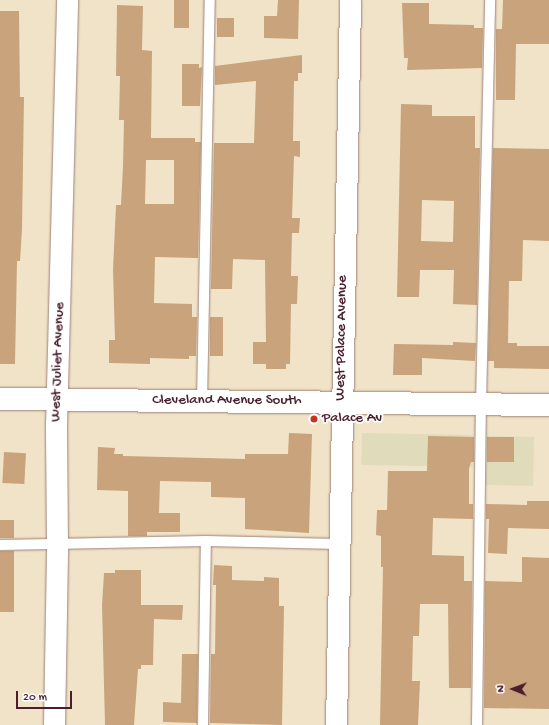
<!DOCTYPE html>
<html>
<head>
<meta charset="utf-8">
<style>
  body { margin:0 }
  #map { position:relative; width:549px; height:725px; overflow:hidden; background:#f1e3c7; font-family:"Gochi Hand",sans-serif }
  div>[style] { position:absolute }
  .built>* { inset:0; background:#e0dcbb; transform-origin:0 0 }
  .building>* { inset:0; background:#c8a37c; transform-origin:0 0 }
  .roads { filter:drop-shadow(0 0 1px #9e8179) drop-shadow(0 0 1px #9e8179) }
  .service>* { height:10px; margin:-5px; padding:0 5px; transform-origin:5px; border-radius:5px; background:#fff }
  .minor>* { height:21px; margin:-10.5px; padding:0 10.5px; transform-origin:10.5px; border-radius:10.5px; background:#fff }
  .tertiary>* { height:22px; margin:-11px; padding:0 11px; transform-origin:11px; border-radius:11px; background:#fff }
  .dots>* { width:11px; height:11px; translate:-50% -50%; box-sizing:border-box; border:2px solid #fff; border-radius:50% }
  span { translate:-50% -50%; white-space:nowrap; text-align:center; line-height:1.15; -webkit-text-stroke:3.5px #fff; paint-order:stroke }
  .street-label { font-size:15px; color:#4a1f2b }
  .poi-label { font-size:15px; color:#4a1f2b }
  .left { translate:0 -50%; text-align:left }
  .north { position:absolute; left:493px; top:669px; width:40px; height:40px; -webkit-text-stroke:3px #fff; paint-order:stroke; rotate:271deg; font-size:11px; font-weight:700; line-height:16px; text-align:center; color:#4a1f2b }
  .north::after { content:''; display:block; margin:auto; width:14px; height:18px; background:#4a1f2b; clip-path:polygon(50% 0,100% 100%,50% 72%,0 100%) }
  .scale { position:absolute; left:16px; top:691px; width:56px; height:18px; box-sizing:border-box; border:2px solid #4a1f2b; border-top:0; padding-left:5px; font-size:12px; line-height:14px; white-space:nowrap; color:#4a1f2b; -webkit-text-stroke:3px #fff; paint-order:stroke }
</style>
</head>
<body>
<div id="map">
  <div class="built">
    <div style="left:362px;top:433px;width:111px;height:32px;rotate:1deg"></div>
    <div style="left:485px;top:436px;width:49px;height:49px;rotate:1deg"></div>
  </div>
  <div class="building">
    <div style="left:174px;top:0;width:15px;height:28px"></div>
    <div style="clip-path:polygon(278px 0,299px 0,298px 39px,264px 38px,264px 16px,277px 16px)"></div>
    <div style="clip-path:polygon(503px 0,549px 0,549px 44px,516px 44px,515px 100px,496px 100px,496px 29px,502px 29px)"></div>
    <div style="clip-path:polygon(402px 3px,429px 3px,429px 24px,474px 25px,474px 28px,483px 28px,482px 68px,407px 70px,408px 58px,404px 58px)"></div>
    <div style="clip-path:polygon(evenodd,117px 5px,143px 6px,142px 50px,152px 51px,151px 138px,195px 138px,195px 142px,201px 142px,198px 258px,155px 257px,154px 303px,192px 304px,192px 317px,197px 317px,196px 356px,189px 356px,189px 359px,150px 358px,150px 364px,109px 363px,109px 340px,115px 340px,113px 270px,116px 205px,121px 205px,123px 166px,124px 120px,119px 120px,120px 76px,116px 76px,117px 5px,146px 160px,174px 160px,174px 204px,145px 204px,146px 160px)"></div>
    <div style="clip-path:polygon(0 11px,19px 11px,20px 97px,24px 97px,22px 229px,20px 261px,17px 261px,15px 364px,0 364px)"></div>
    <div style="left:217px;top:18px;width:17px;height:19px"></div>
    <div style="clip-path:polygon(302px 55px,302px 73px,298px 73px,298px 81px,294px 81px,293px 141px,300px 141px,300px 157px,294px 156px,292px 218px,300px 218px,299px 233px,292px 233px,291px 276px,298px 276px,297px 304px,291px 304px,290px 364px,286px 364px,286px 369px,266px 369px,266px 364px,253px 364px,253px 342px,266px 342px,265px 260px,233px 259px,232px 289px,211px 289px,214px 143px,254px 143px,256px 81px,215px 85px,215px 66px)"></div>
    <div style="clip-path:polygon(182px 64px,199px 64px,199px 68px,202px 67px,200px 106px,182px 106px)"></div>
    <div style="clip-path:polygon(evenodd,401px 104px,432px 105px,432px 116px,475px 116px,475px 148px,480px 148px,477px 305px,453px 304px,454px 270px,420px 270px,419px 297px,397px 297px,401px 104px,422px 200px,454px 201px,453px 242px,421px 241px,422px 200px)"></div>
    <div style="clip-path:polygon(493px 148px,549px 149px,549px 241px,523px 240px,522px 281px,509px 281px,508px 343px,517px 343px,517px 346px,549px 346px,549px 369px,494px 368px,494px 361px,488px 361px)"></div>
    <div style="left:210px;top:317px;width:13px;height:39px"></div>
    <div style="clip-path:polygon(453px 342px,476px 343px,475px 361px,422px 358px,422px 375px,393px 375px,394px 344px,453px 345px)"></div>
    <div style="clip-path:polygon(289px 433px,312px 434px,309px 533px,245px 529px,245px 498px,211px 497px,211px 482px,160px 481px,159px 513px,180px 513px,180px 532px,147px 532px,147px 536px,128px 536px,128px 491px,97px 490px,98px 447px,115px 448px,114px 454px,123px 454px,123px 456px,245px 459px,245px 454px,288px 454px)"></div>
    <div style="clip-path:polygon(428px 436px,474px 437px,474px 462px,471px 462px,469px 469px,469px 504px,473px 504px,473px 519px,433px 518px,432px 555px,464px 556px,464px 581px,472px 581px,471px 688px,449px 688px,448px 604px,420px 604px,419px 636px,413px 636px,412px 681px,420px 681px,418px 725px,380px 725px,383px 567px,381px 567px,381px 536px,376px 535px,377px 510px,387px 510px,388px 471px,427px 471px)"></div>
    <div style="left:487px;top:437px;width:27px;height:25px"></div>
    <div style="left:4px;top:452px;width:22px;height:31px;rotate:3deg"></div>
    <div style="clip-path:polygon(527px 501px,549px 501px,549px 529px,508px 528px,507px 554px,488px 553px,489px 519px,486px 519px,486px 504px,527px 505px)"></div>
    <div style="left:0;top:520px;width:14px;height:18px"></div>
    <div style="left:0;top:551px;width:14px;height:61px"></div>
    <div style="clip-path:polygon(522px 557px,549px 558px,549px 709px,484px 708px,485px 581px,522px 582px)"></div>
    <div style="clip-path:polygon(214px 565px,232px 566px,232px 580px,264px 581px,264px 577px,279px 578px,279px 606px,284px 606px,282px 725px,210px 723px,211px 654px,215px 654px,216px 585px,213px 585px)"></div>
    <div style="clip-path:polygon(115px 570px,141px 570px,141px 605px,183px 605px,182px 620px,154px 619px,153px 665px,141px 665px,141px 669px,138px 669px,134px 725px,105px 725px,102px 605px,104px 573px,115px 573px)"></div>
    <div style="clip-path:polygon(182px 654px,198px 654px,197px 723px,163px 722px,163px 702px,181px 703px)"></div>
  </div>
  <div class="roads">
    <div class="service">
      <div style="left:202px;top:402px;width:402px;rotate:-88.9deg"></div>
      <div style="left:0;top:545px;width:206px;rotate:-1.1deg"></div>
      <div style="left:206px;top:541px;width:133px;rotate:1.3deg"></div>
      <div style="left:203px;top:725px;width:184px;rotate:-89.1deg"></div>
      <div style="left:477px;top:725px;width:321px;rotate:-89.3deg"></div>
      <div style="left:481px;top:404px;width:404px;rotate:-88.7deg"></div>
    </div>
    <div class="minor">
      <div style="left:54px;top:725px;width:180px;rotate:-89deg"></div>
      <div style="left:57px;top:545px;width:119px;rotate:-90.5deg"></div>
      <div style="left:56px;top:426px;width:426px;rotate:-88.5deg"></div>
      <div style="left:336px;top:725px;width:725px;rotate:-88.89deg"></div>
    </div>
    <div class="tertiary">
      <div style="left:0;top:399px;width:549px;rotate:0.63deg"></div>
    </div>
  </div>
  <div class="dots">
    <div style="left:314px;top:419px;background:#c8321e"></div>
  </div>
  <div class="street-label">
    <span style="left:342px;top:338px;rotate:-89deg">West Palace Avenue</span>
    <span style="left:58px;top:362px;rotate:-88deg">West Juliet Avenue</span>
    <span style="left:227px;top:401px">Cleveland Avenue South</span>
  </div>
  <div class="poi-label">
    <span class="left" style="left:322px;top:419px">Palace Av</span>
  </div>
  <div class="north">N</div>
  <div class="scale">20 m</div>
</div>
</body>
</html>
